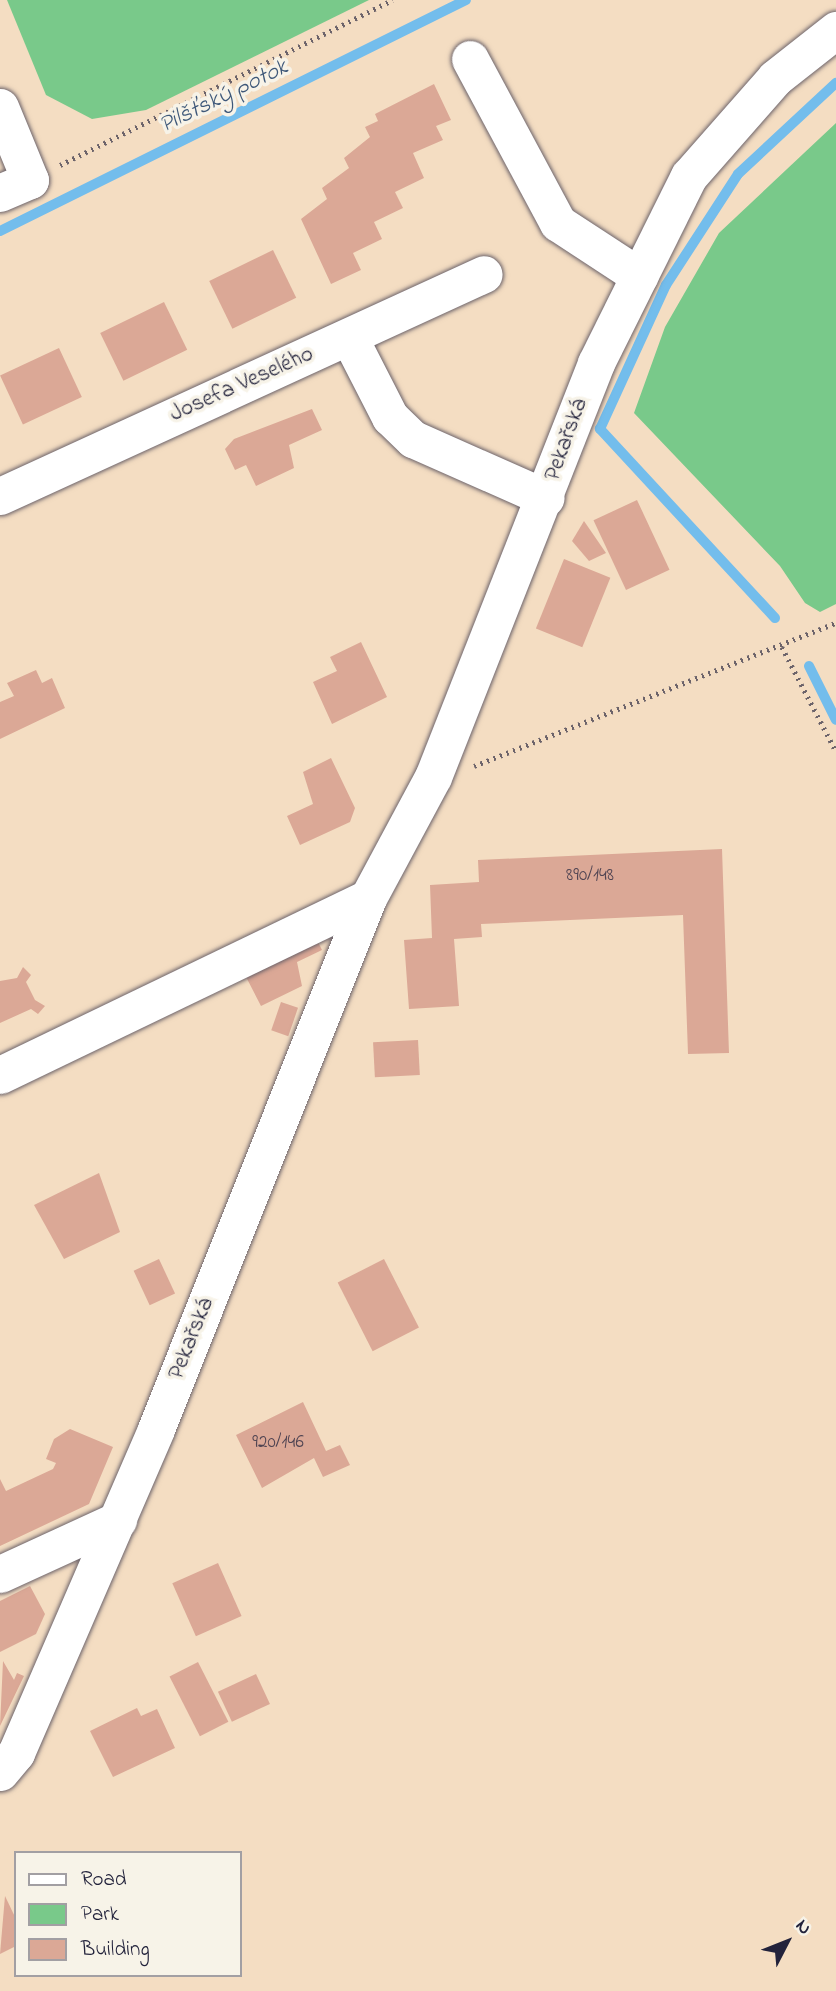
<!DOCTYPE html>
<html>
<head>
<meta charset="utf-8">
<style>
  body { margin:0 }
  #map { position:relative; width:836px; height:1991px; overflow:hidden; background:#f4ddc2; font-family:"Indie Flower",sans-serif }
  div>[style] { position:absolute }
  .green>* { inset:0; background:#79c98a }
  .stream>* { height:10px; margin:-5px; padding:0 5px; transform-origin:5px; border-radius:5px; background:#73bdec }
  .building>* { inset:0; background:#dba896; transform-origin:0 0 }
  .path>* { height:4.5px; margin-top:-2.25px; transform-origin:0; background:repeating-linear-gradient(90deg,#6c636a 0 2px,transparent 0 7px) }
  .roads { filter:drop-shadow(0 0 2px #6c636a) drop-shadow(0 0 2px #6c636a) }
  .minor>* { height:37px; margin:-18.5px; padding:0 18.5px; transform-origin:18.5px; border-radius:18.5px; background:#fff }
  span { translate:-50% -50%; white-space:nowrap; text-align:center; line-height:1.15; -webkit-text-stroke:7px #f7f3e8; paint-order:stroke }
  .number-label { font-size:19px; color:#504452 }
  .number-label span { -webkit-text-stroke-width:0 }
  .street-label { font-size:23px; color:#22223b }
  .water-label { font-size:24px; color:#3e5879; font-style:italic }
  .legend { position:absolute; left:14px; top:1851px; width:228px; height:126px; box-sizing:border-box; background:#f7f3e8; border:2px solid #a29fa3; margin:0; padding:9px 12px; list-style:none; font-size:21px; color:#22223b }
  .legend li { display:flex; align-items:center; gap:14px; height:35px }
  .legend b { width:35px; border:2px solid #a29fa3 }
  .north { position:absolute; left:752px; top:1907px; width:70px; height:70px; -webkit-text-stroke:5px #f7f3e8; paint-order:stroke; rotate:48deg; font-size:19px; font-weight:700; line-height:28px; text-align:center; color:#22223b }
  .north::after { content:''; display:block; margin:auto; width:24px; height:32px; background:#22223b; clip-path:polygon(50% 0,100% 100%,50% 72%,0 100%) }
</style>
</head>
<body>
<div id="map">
  <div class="green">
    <div style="clip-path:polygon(7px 0,369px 0,146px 110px,92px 119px,46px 95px)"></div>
    <div style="clip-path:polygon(836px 123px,836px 604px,820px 612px,805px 603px,780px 566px,634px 413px,665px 327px,719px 233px)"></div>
  </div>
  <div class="stream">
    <div style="left:0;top:231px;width:520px;rotate:-26.37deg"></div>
    <div style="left:775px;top:618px;width:258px;rotate:-132.8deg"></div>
    <div style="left:600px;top:429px;width:158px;rotate:-65.4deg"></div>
    <div style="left:666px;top:285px;width:132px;rotate:-57deg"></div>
    <div style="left:738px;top:174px;width:134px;rotate:-42.9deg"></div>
    <div style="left:809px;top:666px;width:60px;rotate:63.4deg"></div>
  </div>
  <div class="building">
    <div style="clip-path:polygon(434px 84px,451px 120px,436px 126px,443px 140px,413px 153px,424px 178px,395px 192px,403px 208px,374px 222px,382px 239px,353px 253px,361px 270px,331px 284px,301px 219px,327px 199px,322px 188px,349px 168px,344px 158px,370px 137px,365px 127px,378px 121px,375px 114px)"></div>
    <div style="left:273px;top:250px;width:53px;height:71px;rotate:64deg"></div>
    <div style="left:164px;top:302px;width:53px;height:71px;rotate:64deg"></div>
    <div style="left:59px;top:348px;width:54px;height:65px;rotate:65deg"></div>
    <div style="clip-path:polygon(312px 409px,322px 430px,289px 445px,294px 468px,256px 486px,246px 465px,235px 470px,225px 449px,234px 439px)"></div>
    <div style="left:637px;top:500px;width:77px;height:48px;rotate:65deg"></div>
    <div style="clip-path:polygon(584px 521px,606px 553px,589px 561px,572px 541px)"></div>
    <div style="left:564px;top:559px;width:50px;height:75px;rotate:22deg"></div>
    <div style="clip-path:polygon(361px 642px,387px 697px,332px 724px,313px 682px,337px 671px,330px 657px)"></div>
    <div style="clip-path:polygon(36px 670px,42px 683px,52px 678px,65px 708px,0 739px,0 702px,14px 696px,7px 683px)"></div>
    <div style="clip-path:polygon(331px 758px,355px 808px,350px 822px,300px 845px,287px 816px,313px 804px,303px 772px)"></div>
    <div style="clip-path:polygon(722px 849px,729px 1053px,688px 1054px,683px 915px,481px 924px,482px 937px,454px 939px,459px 1006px,409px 1009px,404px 940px,432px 938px,430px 885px,479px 882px,478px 860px)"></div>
    <div style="clip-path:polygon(314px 934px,322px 950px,297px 962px,302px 986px,261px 1006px,244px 973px)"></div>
    <div style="clip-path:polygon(23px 967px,31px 975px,26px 982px,35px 1000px,45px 1006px,38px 1014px,31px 1009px,0 1023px,0 981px,17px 978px)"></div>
    <div style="left:281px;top:1002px;width:18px;height:30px;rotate:19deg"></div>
    <div style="left:418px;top:1040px;width:35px;height:45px;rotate:87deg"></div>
    <div style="clip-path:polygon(99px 1173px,120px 1232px,64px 1259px,34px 1205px)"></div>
    <div style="left:159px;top:1259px;width:38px;height:28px;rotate:65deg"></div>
    <div style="left:384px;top:1259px;width:77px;height:52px;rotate:63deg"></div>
    <div style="clip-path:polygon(303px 1402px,326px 1451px,340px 1445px,350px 1465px,323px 1477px,314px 1458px,262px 1488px,236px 1435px)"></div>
    <div style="clip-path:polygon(70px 1429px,113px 1447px,89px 1504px,0 1546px,0 1479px,6px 1491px,53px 1469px,56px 1463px,46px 1459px,54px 1439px)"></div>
    <div style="left:218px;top:1563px;width:58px;height:50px;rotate:66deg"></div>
    <div style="clip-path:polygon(30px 1586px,45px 1614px,36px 1634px,0 1652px,0 1601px)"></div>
    <div style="clip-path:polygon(3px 1661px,14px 1680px,17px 1673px,24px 1676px,0 1726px)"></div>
    <div style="left:198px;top:1662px;width:67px;height:32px;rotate:63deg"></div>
    <div style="left:256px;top:1674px;width:33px;height:42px;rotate:65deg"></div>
    <div style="clip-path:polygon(137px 1708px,141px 1716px,157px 1709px,175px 1748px,113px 1777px,90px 1731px)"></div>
    <div style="clip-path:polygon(5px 1896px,16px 1919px,16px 1946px,0 1954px)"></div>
  </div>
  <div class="path">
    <div style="left:60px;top:165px;width:371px;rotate:-26.4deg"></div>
    <div style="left:782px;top:647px;width:117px;rotate:62.6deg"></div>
    <div style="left:474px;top:766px;width:389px;rotate:-21.6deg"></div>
  </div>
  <div class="roads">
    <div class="minor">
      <div style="left:470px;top:59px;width:186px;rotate:61.8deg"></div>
      <div style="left:558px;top:223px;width:97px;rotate:33.2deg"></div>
      <div style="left:0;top:107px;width:79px;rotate:67.7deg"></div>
      <div style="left:30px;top:180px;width:33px;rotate:157deg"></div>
      <div style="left:349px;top:337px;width:90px;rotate:62.9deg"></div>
      <div style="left:390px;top:417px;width:32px;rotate:44deg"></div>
      <div style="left:413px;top:439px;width:145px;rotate:23.9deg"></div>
      <div style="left:0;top:496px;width:532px;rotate:-24.64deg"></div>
      <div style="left:0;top:1075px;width:408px;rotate:-25.7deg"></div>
      <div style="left:0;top:1574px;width:130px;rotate:-24.6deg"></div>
      <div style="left:0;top:1772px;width:25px;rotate:-50deg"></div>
      <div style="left:16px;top:1753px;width:353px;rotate:-66.6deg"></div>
      <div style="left:156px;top:1429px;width:572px;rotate:-68.24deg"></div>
      <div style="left:368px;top:898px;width:137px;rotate:-61.8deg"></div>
      <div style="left:433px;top:777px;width:445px;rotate:-68.5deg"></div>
      <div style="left:596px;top:363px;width:209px;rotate:-63.6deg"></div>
      <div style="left:689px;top:176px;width:130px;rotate:-48.7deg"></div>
      <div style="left:775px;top:78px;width:78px;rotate:-38.2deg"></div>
    </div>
  </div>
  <div class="number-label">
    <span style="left:590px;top:876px">890/148</span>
    <span style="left:278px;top:1443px">920/146</span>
  </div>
  <div class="street-label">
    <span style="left:242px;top:385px;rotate:-24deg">Josefa Veselého</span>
    <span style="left:567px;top:440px;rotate:-70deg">Pekařská</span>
    <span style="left:192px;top:1339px;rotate:-68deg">Pekařská</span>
  </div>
  <div class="water-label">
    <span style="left:224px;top:97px;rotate:-26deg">Pilšťský potok</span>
  </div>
  <ul class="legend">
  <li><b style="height:9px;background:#fff"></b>Road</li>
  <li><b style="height:19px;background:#79c98a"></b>Park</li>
  <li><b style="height:19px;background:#dba896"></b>Building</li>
  </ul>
  <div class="north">N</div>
</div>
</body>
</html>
